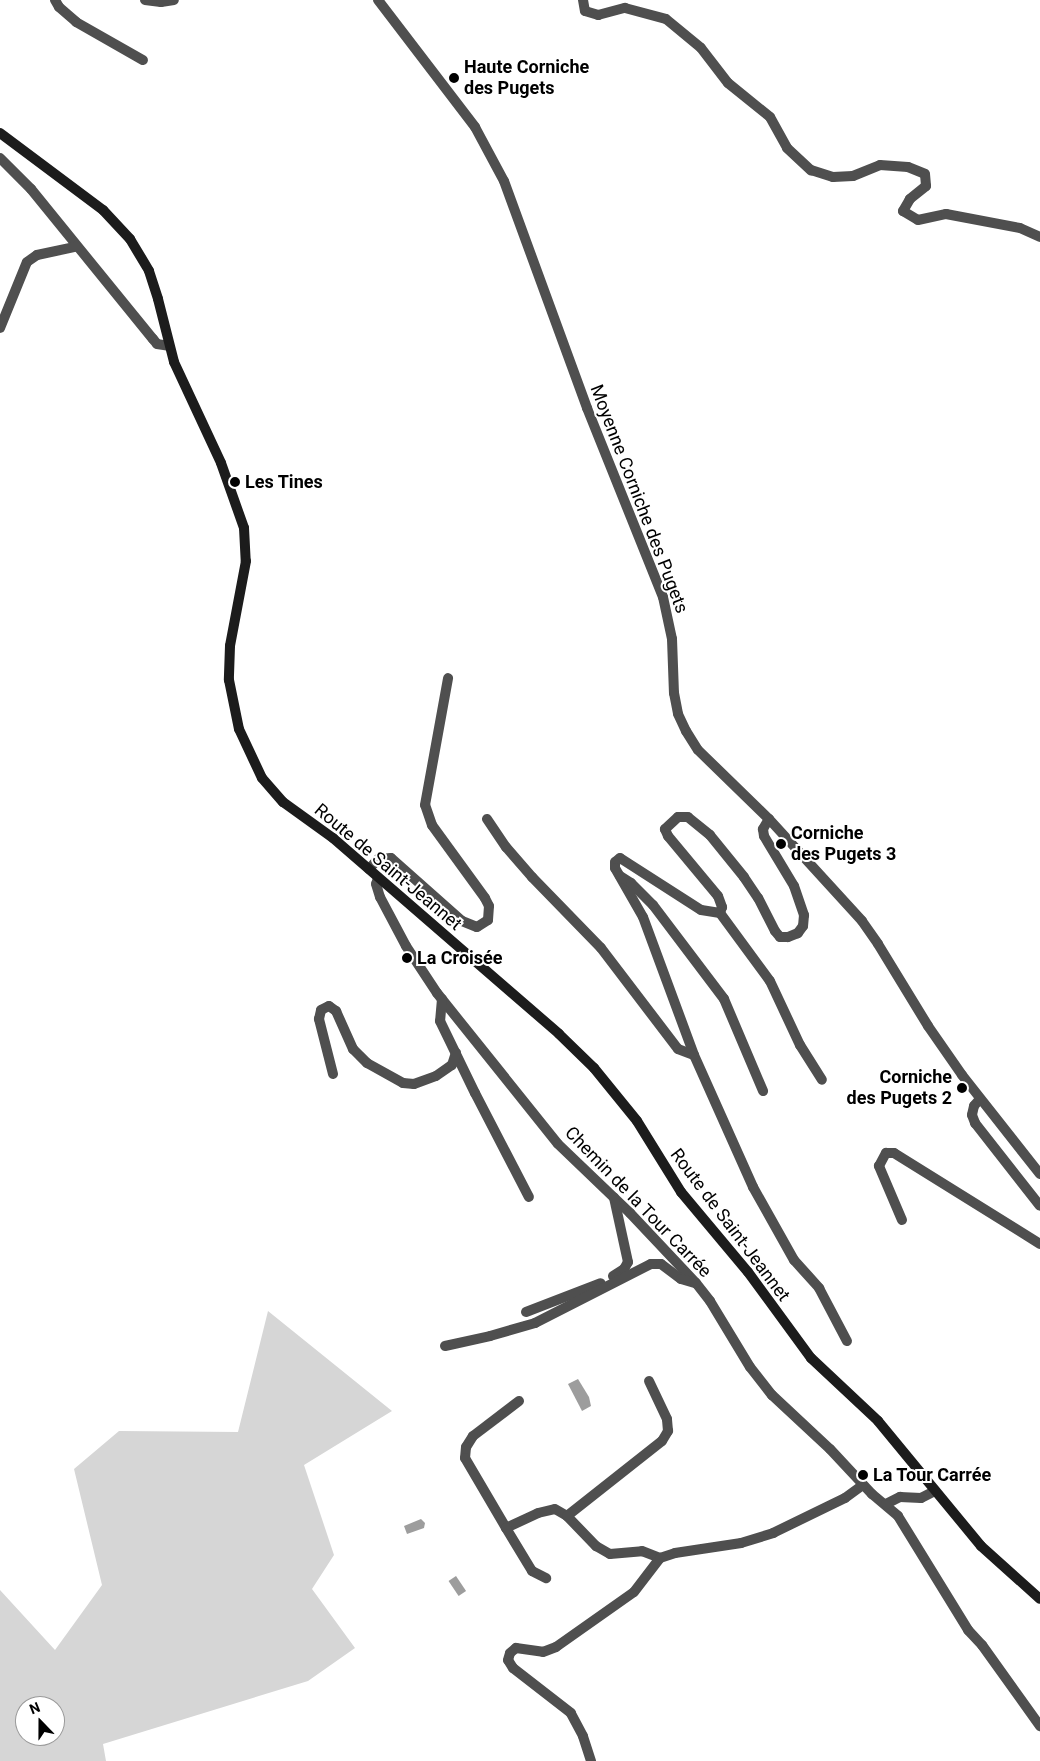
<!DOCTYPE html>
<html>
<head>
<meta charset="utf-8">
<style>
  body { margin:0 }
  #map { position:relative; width:1040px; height:1761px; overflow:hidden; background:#fff; font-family:Roboto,sans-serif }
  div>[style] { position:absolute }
  .green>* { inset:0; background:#d6d6d6 }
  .water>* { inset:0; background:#9d9d9d; transform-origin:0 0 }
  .minor>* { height:10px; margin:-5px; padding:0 5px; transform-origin:5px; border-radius:5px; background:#4f4f4f }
  .tertiary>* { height:10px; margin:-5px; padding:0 5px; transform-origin:5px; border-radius:5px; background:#4f4f4f }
  .secondary>* { height:10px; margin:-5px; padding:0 5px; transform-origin:5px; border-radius:5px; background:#1c1c1c }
  .dots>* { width:14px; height:14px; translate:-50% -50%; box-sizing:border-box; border:2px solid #fff; border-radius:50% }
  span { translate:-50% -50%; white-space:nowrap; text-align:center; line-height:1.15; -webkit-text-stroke:4px #fff; paint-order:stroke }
  .poi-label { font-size:18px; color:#000; font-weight:700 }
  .left { translate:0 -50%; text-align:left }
  .right { translate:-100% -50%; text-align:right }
  .street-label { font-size:18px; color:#000 }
  .north { position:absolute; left:15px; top:1696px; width:50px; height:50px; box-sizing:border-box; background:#fff; border:1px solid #999; border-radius:50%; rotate:338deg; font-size:14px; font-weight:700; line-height:20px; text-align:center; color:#000 }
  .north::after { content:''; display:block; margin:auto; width:18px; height:22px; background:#000; clip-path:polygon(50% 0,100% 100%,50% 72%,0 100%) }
</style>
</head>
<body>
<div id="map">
  <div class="green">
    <div style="clip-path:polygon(evenodd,268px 1311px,392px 1411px,304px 1465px,334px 1555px,312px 1589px,355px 1648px,308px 1681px,103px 1744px,106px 1761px,0 1761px,0 1590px,55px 1650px,102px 1585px,74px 1469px,119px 1431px,238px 1432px,268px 1311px,25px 1706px,55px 1706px,55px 1736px,25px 1736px,25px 1706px)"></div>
  </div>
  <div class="water">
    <div style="clip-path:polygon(578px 1379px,589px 1397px,591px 1406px,582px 1411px,568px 1384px)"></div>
    <div style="clip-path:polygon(421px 1519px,425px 1523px,424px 1528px,407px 1534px,404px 1526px)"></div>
    <div style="left:456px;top:1576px;width:18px;height:9px;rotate:56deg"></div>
  </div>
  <div class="minor">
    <div style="left:55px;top:0;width:8px;rotate:60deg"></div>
    <div style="left:59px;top:7px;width:23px;rotate:41deg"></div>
    <div style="left:76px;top:22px;width:77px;rotate:29.6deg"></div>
    <div style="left:145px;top:0;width:16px;rotate:7deg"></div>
    <div style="left:161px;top:2px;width:13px;rotate:-9deg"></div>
    <div style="left:583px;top:0;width:11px;rotate:80deg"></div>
    <div style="left:585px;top:11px;width:14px;rotate:17deg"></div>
    <div style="left:598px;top:15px;width:28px;rotate:-15deg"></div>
    <div style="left:625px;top:8px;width:42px;rotate:15deg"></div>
    <div style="left:666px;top:19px;width:45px;rotate:39.6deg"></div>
    <div style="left:701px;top:48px;width:44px;rotate:52.4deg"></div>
    <div style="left:728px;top:83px;width:54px;rotate:39deg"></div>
    <div style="left:770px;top:117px;width:35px;rotate:61deg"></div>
    <div style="left:787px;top:148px;width:33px;rotate:43deg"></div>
    <div style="left:811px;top:170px;width:23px;rotate:18deg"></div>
    <div style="left:833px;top:177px;width:20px;rotate:-3deg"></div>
    <div style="left:853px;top:176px;width:29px;rotate:-22deg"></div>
    <div style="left:880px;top:165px;width:28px;rotate:4deg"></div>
    <div style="left:908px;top:167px;width:18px;rotate:22deg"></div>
    <div style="left:925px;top:174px;width:12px;rotate:85deg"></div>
    <div style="left:926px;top:186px;width:21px;rotate:141deg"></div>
    <div style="left:910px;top:199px;width:14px;rotate:120deg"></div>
    <div style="left:903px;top:211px;width:17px;rotate:31deg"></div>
    <div style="left:918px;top:220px;width:29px;rotate:-12deg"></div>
    <div style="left:946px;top:214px;width:75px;rotate:10.7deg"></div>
    <div style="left:1020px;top:228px;width:22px;rotate:24deg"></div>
    <div style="left:0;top:158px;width:44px;rotate:45deg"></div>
    <div style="left:31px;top:189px;width:193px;rotate:50.9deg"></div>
    <div style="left:153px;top:339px;width:6px;rotate:51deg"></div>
    <div style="left:157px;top:344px;width:12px;rotate:9deg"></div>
    <div style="left:0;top:328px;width:71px;rotate:-67.8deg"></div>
    <div style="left:27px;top:262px;width:12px;rotate:-35deg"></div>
    <div style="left:37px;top:255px;width:40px;rotate:-12deg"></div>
    <div style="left:487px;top:819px;width:34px;rotate:56deg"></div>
    <div style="left:506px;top:847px;width:40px;rotate:49deg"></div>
    <div style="left:532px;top:877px;width:99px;rotate:45.8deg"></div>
    <div style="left:601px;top:948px;width:127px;rotate:52.7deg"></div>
    <div style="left:678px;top:1049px;width:17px;rotate:21deg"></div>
    <div style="left:769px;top:819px;width:12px;rotate:121deg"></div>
    <div style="left:763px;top:829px;width:7px;rotate:82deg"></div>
    <div style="left:764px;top:836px;width:58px;rotate:59deg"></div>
    <div style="left:794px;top:886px;width:31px;rotate:71deg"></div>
    <div style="left:804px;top:915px;width:11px;rotate:95deg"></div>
    <div style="left:803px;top:926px;width:9px;rotate:126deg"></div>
    <div style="left:798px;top:933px;width:11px;rotate:158deg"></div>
    <div style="left:788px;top:937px;width:8px;rotate:180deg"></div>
    <div style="left:780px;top:937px;width:8px;rotate:-130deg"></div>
    <div style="left:775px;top:931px;width:37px;rotate:-117deg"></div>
    <div style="left:758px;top:898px;width:25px;rotate:-124deg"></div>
    <div style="left:744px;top:877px;width:54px;rotate:-129deg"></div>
    <div style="left:710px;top:835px;width:28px;rotate:-141deg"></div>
    <div style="left:688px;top:817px;width:10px;rotate:180deg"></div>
    <div style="left:678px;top:817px;width:18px;rotate:137deg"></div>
    <div style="left:665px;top:829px;width:8px;rotate:67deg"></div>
    <div style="left:668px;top:836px;width:78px;rotate:50.2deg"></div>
    <div style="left:718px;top:896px;width:12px;rotate:70deg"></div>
    <div style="left:722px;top:907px;width:6px;rotate:108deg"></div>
    <div style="left:720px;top:913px;width:19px;rotate:-171deg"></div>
    <div style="left:701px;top:910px;width:96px;rotate:-147.3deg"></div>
    <div style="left:620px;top:858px;width:6px;rotate:141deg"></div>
    <div style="left:615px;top:862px;width:6px;rotate:90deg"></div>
    <div style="left:615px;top:868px;width:56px;rotate:60.3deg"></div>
    <div style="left:643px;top:917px;width:147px;rotate:69.7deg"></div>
    <div style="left:694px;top:1055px;width:145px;rotate:65.9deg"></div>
    <div style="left:753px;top:1187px;width:84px;rotate:60.7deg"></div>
    <div style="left:794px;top:1260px;width:38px;rotate:48deg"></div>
    <div style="left:819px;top:1288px;width:60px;rotate:62.2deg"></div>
    <div style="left:369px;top:869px;width:13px;rotate:-48deg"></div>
    <div style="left:378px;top:859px;width:13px;rotate:-4deg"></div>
    <div style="left:391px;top:858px;width:95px;rotate:41.6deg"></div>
    <div style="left:462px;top:921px;width:16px;rotate:22deg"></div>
    <div style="left:477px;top:927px;width:13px;rotate:-32deg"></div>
    <div style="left:488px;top:920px;width:14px;rotate:-86deg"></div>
    <div style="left:489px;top:906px;width:9px;rotate:-117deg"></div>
    <div style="left:485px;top:898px;width:90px;rotate:-126deg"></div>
    <div style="left:432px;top:825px;width:21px;rotate:-109deg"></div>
    <div style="left:425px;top:805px;width:129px;rotate:-79.7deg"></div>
    <div style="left:620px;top:876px;width:13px;rotate:32deg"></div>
    <div style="left:631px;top:883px;width:31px;rotate:45deg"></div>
    <div style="left:653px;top:905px;width:118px;rotate:52.9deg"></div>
    <div style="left:724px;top:999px;width:100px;rotate:67deg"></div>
    <div style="left:378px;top:878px;width:6px;rotate:108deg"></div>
    <div style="left:376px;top:884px;width:14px;rotate:73deg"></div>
    <div style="left:380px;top:897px;width:55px;rotate:62deg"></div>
    <div style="left:406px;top:946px;width:56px;rotate:56.6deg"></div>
    <div style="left:437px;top:993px;width:193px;rotate:51.3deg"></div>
    <div style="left:558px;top:1144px;width:100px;rotate:43.8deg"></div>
    <div style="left:630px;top:1213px;width:96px;rotate:46.7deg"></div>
    <div style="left:696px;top:1283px;width:23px;rotate:52deg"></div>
    <div style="left:710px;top:1301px;width:77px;rotate:58.8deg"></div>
    <div style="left:750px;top:1367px;width:36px;rotate:52deg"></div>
    <div style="left:772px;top:1395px;width:79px;rotate:43deg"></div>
    <div style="left:830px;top:1449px;width:62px;rotate:47deg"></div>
    <div style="left:872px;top:1494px;width:34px;rotate:40deg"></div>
    <div style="left:898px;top:1516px;width:134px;rotate:58.4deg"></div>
    <div style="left:968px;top:1630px;width:21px;rotate:47deg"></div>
    <div style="left:982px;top:1645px;width:100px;rotate:54.4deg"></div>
    <div style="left:720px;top:913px;width:84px;rotate:53.7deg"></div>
    <div style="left:770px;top:981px;width:71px;rotate:64.9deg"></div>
    <div style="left:800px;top:1045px;width:41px;rotate:57.8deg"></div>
    <div style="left:442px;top:999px;width:22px;rotate:95deg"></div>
    <div style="left:440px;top:1021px;width:80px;rotate:64.1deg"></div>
    <div style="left:475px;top:1093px;width:117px;rotate:62.6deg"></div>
    <div style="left:333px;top:1074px;width:57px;rotate:-104.3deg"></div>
    <div style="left:319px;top:1019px;width:9px;rotate:-77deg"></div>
    <div style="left:321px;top:1010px;width:9px;rotate:-27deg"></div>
    <div style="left:329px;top:1006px;width:9px;rotate:36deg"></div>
    <div style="left:336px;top:1011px;width:42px;rotate:65.9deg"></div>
    <div style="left:353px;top:1049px;width:20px;rotate:45deg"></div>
    <div style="left:367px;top:1063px;width:41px;rotate:29.1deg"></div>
    <div style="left:403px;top:1083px;width:11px;rotate:5deg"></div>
    <div style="left:414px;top:1084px;width:23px;rotate:-20deg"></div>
    <div style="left:436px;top:1076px;width:19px;rotate:-35deg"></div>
    <div style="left:452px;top:1065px;width:13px;rotate:-72deg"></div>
    <div style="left:980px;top:1099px;width:9px;rotate:131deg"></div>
    <div style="left:974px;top:1106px;width:9px;rotate:103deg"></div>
    <div style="left:972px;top:1115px;width:9px;rotate:69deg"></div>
    <div style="left:975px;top:1123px;width:105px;rotate:51.9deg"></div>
    <div style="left:902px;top:1220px;width:59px;rotate:-113.1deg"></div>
    <div style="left:879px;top:1166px;width:15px;rotate:-62deg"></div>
    <div style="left:886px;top:1153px;width:8px"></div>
    <div style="left:894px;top:1153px;width:172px;rotate:31.9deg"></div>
    <div style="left:613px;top:1276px;width:13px;rotate:-32deg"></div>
    <div style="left:624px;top:1269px;width:8px;rotate:-60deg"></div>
    <div style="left:628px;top:1262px;width:66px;rotate:-102.3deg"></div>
    <div style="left:526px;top:1312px;width:80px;rotate:-21.1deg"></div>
    <div style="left:445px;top:1346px;width:46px;rotate:-12.5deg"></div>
    <div style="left:490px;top:1336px;width:47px;rotate:-16.1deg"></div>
    <div style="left:535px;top:1323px;width:130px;rotate:-27deg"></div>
    <div style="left:651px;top:1264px;width:10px"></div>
    <div style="left:661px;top:1264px;width:25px;rotate:37deg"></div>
    <div style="left:681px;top:1279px;width:15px;rotate:16deg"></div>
    <div style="left:519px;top:1401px;width:58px;rotate:142.7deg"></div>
    <div style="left:473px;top:1436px;width:13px;rotate:122deg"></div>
    <div style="left:466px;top:1447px;width:11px;rotate:95deg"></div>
    <div style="left:465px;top:1458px;width:81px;rotate:59.6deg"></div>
    <div style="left:506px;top:1528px;width:35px;rotate:-25deg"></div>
    <div style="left:538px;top:1513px;width:17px;rotate:-13deg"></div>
    <div style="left:555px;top:1509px;width:14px;rotate:30deg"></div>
    <div style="left:567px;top:1516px;width:42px;rotate:46deg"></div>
    <div style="left:596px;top:1546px;width:16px;rotate:30deg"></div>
    <div style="left:610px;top:1554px;width:32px;rotate:-5deg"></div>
    <div style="left:642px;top:1551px;width:19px;rotate:21deg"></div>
    <div style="left:886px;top:1504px;width:16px;rotate:-27deg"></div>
    <div style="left:900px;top:1497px;width:21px;rotate:3deg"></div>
    <div style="left:921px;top:1498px;width:16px;rotate:-27deg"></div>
    <div style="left:567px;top:1516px;width:121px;rotate:-38.3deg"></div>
    <div style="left:662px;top:1441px;width:12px;rotate:-59deg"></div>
    <div style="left:668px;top:1431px;width:12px;rotate:-95deg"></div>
    <div style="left:667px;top:1419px;width:42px;rotate:-115.3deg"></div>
    <div style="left:506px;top:1528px;width:50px;rotate:58.8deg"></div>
    <div style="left:532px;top:1571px;width:16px;rotate:27deg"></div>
    <div style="left:591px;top:1761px;width:26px;rotate:-108deg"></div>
    <div style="left:583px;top:1736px;width:26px;rotate:-118deg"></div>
    <div style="left:571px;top:1713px;width:73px;rotate:-142.2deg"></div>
    <div style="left:513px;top:1668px;width:9px;rotate:-122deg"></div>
    <div style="left:508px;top:1660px;width:7px;rotate:-74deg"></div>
    <div style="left:510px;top:1653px;width:8px;rotate:-40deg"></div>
    <div style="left:516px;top:1648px;width:27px;rotate:8deg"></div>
    <div style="left:543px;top:1652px;width:14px;rotate:-21deg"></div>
    <div style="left:556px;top:1647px;width:95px;rotate:-35.2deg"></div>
    <div style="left:634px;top:1592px;width:43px;rotate:-52.6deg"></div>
    <div style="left:660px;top:1558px;width:16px;rotate:-18deg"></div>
    <div style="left:675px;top:1553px;width:67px;rotate:-8.6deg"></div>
    <div style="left:741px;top:1543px;width:34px;rotate:-17deg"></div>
    <div style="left:773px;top:1533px;width:80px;rotate:-25.9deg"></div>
    <div style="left:845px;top:1498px;width:22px;rotate:-36deg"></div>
  </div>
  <div class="tertiary">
    <div style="left:378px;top:0;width:160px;rotate:52.6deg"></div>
    <div style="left:475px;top:127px;width:61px;rotate:61.8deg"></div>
    <div style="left:504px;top:181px;width:242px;rotate:69.9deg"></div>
    <div style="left:587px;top:408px;width:204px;rotate:68.1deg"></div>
    <div style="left:663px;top:597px;width:43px;rotate:77.9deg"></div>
    <div style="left:672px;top:639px;width:54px;rotate:87.9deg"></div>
    <div style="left:674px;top:693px;width:21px;rotate:79deg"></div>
    <div style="left:678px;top:714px;width:19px;rotate:65deg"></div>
    <div style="left:686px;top:731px;width:22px;rotate:58deg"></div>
    <div style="left:698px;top:750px;width:99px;rotate:44.2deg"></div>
    <div style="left:769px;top:819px;width:138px;rotate:47.6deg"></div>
    <div style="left:862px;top:921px;width:28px;rotate:55deg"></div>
    <div style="left:878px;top:944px;width:96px;rotate:58.6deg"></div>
    <div style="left:928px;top:1026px;width:60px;rotate:55.2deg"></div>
    <div style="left:962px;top:1075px;width:126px;rotate:51.8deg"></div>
  </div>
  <div class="secondary">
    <div style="left:0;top:133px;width:129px;rotate:36.8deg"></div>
    <div style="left:103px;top:210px;width:40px;rotate:47deg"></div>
    <div style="left:130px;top:239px;width:37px;rotate:59deg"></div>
    <div style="left:149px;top:271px;width:29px;rotate:72deg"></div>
    <div style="left:158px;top:299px;width:65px;rotate:75.7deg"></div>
    <div style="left:174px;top:362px;width:111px;rotate:65deg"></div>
    <div style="left:221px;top:463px;width:69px;rotate:70.5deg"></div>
    <div style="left:244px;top:528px;width:33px;rotate:87deg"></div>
    <div style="left:246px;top:561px;width:86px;rotate:100.7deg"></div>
    <div style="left:230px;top:646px;width:34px;rotate:92deg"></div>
    <div style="left:229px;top:680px;width:50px;rotate:78.5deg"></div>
    <div style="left:239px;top:729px;width:54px;rotate:64.9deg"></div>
    <div style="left:262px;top:778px;width:32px;rotate:49deg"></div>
    <div style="left:283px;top:802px;width:62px;rotate:35.8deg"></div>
    <div style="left:333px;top:838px;width:299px;rotate:40.9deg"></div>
    <div style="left:559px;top:1034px;width:49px;rotate:44.2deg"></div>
    <div style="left:594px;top:1068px;width:68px;rotate:50.9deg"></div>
    <div style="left:637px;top:1121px;width:84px;rotate:58.2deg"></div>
    <div style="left:681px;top:1192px;width:104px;rotate:50.1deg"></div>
    <div style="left:748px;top:1272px;width:107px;rotate:53.8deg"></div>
    <div style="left:811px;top:1358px;width:92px;rotate:43.2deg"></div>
    <div style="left:878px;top:1421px;width:162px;rotate:50.5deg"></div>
    <div style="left:981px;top:1546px;width:79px;rotate:41.9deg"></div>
  </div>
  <div class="dots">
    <div style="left:454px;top:78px;background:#000"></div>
    <div style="left:235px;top:482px;background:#000"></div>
    <div style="left:781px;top:844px;background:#000"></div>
    <div style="left:407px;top:958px;background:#000"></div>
    <div style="left:962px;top:1088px;background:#000"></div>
    <div style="left:863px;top:1475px;background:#000"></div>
  </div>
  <div class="poi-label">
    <span class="left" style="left:464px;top:78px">Haute Corniche<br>des Pugets</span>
    <span class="left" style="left:245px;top:482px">Les Tines</span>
    <span class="left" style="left:791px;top:844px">Corniche<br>des Pugets 3</span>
    <span class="left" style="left:417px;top:958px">La Croisée</span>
    <span class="right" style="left:952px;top:1088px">Corniche<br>des Pugets 2</span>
    <span class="left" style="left:873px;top:1475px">La Tour Carrée</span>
  </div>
  <div class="street-label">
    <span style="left:639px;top:499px;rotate:69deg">Moyenne Corniche des Pugets</span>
    <span style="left:388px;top:867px;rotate:40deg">Route de Saint-Jeannet</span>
    <span style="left:638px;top:1202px;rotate:46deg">Chemin de la Tour Carrée</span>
    <span style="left:730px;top:1225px;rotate:53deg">Route de Saint-Jeannet</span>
  </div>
  <div class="north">N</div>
</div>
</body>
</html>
